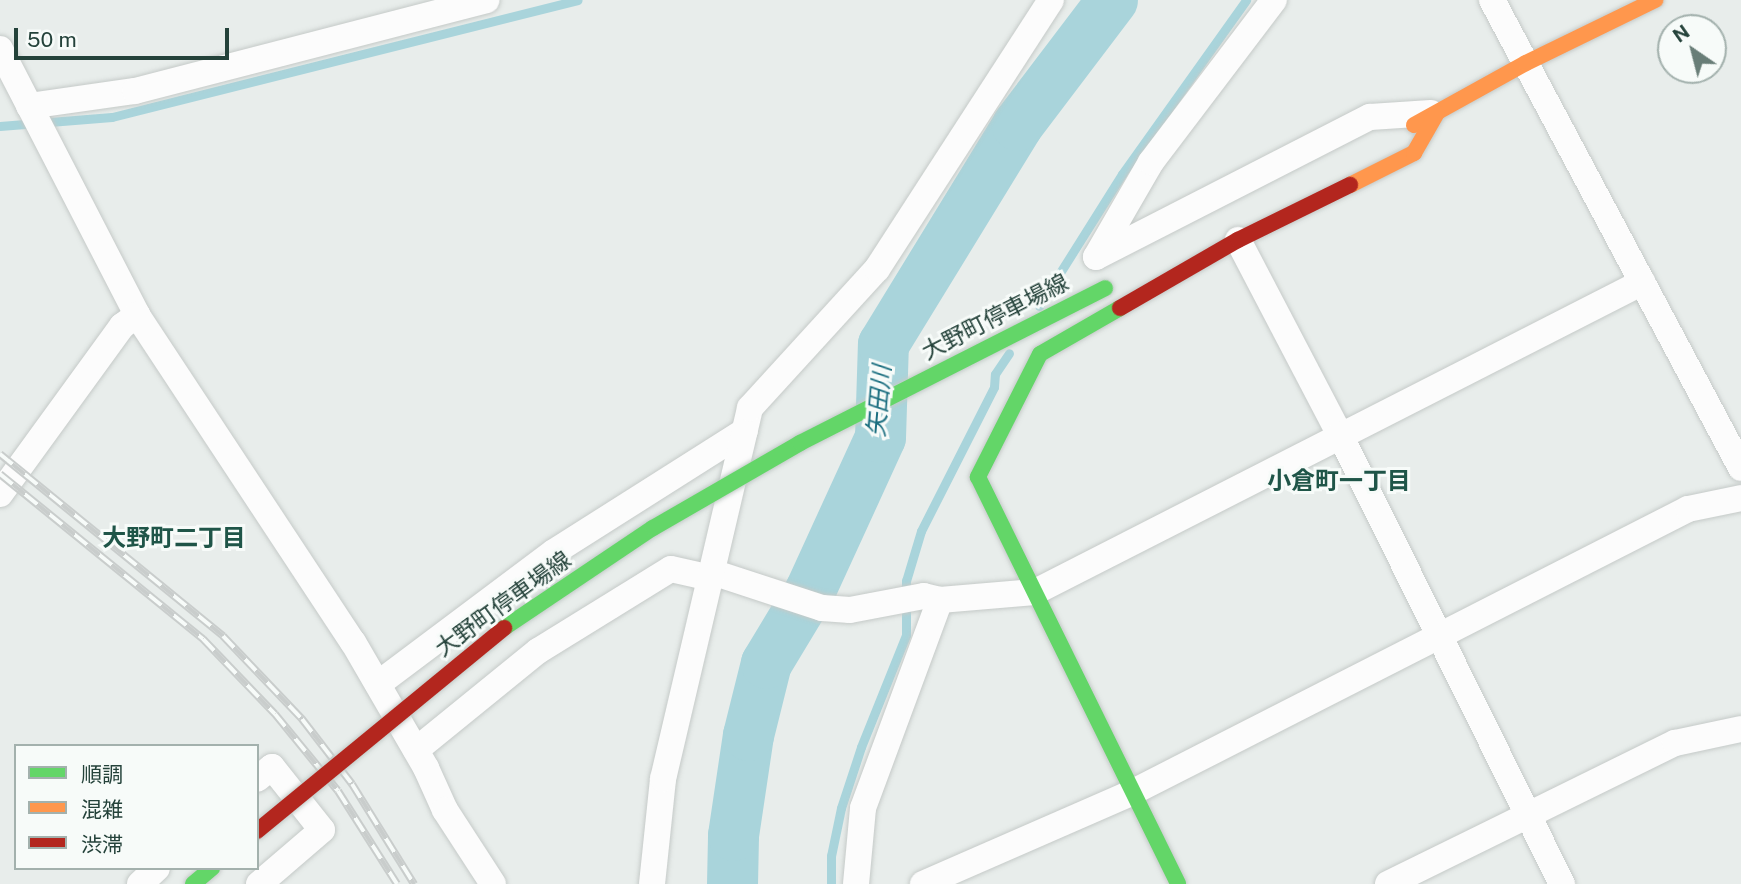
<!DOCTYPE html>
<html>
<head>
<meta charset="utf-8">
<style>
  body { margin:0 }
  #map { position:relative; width:1741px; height:884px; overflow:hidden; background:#e8edeb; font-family:"Public Sans","Noto Sans JP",sans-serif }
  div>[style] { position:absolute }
  .stream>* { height:9px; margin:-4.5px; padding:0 4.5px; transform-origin:4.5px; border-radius:4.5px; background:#a9d4db }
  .river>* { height:51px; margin:-25.5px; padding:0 25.5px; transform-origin:25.5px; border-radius:25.5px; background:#a9d4db }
  .roads { filter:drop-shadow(0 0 2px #c5cac8) drop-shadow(0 0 2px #c5cac8) }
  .street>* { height:26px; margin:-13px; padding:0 13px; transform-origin:13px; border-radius:13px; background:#fcfcfc }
  .fast>* { height:16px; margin:-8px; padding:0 8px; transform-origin:8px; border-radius:8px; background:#63d668 }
  .slow>* { height:16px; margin:-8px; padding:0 8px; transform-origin:8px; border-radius:8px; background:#ff974d }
  .jam>* { height:16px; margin:-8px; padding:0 8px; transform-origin:8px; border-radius:8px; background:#b3261e }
  .rail>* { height:8px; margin-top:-4px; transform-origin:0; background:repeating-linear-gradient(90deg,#f7fbf9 0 16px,#c9cdcc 0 32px); box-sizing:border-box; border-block:2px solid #c9cdcc }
  .bridges { filter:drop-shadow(0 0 2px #c3cbc8) drop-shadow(0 0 2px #c3cbc8) }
  .fast-bridge>* { height:16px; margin:-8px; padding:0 8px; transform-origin:8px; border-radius:8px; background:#63d668 }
  .jam-bridge>* { height:16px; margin:-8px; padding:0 8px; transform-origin:8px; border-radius:8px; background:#b3261e }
  span { translate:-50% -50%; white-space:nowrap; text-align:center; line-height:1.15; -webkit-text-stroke:6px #f7fbf9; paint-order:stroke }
  .street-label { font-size:23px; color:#24423a }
  .water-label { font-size:24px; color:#1c6f80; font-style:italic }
  .neighbourhood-label { font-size:24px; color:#1f5548; font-weight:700 }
  .legend { position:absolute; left:14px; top:744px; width:245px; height:126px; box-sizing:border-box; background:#f7fbf9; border:2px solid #a3b1ad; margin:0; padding:9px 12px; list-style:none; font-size:21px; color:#24423a }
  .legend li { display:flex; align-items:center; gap:14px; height:35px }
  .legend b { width:35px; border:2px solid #a3b1ad }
  .north { position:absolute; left:1657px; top:14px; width:70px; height:70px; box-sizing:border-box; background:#f7fbf9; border:2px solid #a3b1ad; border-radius:50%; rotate:325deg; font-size:19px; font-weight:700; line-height:28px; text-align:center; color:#24423a }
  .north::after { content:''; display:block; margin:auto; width:24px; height:32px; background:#697e78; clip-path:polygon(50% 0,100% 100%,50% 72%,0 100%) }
  .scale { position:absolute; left:14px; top:28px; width:215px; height:32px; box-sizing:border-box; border:4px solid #24423a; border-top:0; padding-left:9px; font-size:21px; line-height:24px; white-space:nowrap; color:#24423a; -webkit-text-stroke:5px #f7fbf9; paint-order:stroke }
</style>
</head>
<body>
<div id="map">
  <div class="stream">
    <div style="left:0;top:126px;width:112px;rotate:-4.6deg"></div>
    <div style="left:112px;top:117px;width:480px;rotate:-14.1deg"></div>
    <div style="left:1039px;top:306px;width:156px;rotate:-57.8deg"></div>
    <div style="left:1122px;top:174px;width:214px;rotate:-54.5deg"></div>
    <div style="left:831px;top:884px;width:28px;rotate:-90deg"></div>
    <div style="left:831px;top:856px;width:49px;rotate:-78.2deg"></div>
    <div style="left:841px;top:808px;width:64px;rotate:-71.8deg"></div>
    <div style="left:861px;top:747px;width:121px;rotate:-68.1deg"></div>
    <div style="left:906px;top:635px;width:54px;rotate:-90deg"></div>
    <div style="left:906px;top:581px;width:52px;rotate:-73.3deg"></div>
    <div style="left:921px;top:531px;width:161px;rotate:-63.1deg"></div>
    <div style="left:994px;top:387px;width:13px;rotate:-86deg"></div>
    <div style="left:995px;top:374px;width:25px;rotate:-56deg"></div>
  </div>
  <div class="river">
    <div style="left:732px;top:884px;width:49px;rotate:-88.8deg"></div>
    <div style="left:733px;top:835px;width:101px;rotate:-81.5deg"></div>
    <div style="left:748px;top:735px;width:74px;rotate:-76deg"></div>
    <div style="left:766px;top:663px;width:85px;rotate:-58.9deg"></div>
    <div style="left:810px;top:590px;width:168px;rotate:-65.4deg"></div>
    <div style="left:880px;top:437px;width:93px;rotate:-88.2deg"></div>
    <div style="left:883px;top:344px;width:257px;rotate:-58.5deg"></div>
    <div style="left:1017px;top:125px;width:157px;rotate:-52.8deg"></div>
  </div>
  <div class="roads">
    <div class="street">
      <div style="left:1492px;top:0;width:530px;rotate:61.98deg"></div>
      <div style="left:0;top:49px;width:299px;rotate:62.7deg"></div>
      <div style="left:137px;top:315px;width:392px;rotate:56.6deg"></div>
      <div style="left:353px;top:642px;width:146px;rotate:59.9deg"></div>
      <div style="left:426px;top:768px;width:46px;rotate:65.7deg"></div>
      <div style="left:445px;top:810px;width:88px;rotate:57deg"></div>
      <div style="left:29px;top:106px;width:107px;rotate:-8.1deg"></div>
      <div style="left:135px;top:91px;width:363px;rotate:-14.5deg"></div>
      <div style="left:1238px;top:240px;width:220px;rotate:62.4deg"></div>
      <div style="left:1340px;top:435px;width:501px;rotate:63.69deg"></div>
      <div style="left:1096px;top:257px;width:308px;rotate:-27.1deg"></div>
      <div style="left:1370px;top:117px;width:61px;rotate:-3.8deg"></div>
      <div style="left:1096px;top:257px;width:110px;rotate:-59.9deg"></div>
      <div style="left:1151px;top:162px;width:203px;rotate:-52.8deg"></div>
      <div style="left:0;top:494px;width:208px;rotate:-54deg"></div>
      <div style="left:122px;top:326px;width:19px;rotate:-36deg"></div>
      <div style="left:712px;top:572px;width:116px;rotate:18.1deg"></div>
      <div style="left:822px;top:608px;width:28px;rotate:4deg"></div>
      <div style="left:850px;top:610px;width:75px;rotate:-10.7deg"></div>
      <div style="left:924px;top:596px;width:16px;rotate:14deg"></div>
      <div style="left:940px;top:600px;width:95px;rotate:-4.8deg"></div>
      <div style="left:1035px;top:592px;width:682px;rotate:-27.02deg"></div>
      <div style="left:378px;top:684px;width:220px;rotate:-36.9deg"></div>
      <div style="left:554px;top:552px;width:226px;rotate:-32.4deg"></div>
      <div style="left:416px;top:750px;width:157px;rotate:-39.1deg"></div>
      <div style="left:538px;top:651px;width:156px;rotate:-31.7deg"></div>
      <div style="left:671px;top:569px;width:41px;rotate:12.7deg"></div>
      <div style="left:257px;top:779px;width:19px;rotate:-39deg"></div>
      <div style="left:272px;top:767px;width:80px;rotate:51.6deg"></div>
      <div style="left:322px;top:830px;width:83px;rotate:139.4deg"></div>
      <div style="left:140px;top:884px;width:23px;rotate:-43deg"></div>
      <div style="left:652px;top:884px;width:106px;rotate:-84deg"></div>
      <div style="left:663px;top:779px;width:381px;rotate:-76.8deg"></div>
      <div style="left:750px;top:408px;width:188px;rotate:-47.6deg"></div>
      <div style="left:877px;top:269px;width:320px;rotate:-57.1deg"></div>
      <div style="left:856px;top:884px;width:76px;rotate:-84.7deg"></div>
      <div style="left:863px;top:808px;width:222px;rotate:-69.7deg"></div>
      <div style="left:923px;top:884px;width:227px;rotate:-23.6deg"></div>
      <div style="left:1131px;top:793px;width:625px;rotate:-27.02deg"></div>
      <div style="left:1688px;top:509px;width:54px;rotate:-11.7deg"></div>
      <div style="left:1388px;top:884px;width:320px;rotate:-26.2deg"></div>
      <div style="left:1675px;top:743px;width:67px;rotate:-12deg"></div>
    </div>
    <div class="fast">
      <div style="left:1120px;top:308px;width:92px;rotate:150.1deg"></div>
      <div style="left:1040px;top:354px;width:138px;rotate:116.8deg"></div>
      <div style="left:978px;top:477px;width:453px;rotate:63.8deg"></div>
      <div style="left:193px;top:884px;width:25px;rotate:-40deg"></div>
    </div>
    <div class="slow">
      <div style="left:1414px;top:125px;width:128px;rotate:-29deg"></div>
      <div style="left:1526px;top:63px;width:144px;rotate:-26deg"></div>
      <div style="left:1350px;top:185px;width:72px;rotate:-26.6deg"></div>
      <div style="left:1414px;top:153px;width:46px;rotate:-60.1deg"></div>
    </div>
    <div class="jam">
      <div style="left:1120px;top:308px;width:136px;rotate:-30deg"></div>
      <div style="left:1238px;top:240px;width:125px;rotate:-26.2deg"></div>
    </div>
  </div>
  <div class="rail">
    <div style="left:0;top:454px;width:288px;rotate:39.2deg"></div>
    <div style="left:223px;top:636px;width:115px;rotate:46.4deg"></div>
    <div style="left:302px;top:719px;width:82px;rotate:52.4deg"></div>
    <div style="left:352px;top:784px;width:118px;rotate:58.2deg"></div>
    <div style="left:0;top:474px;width:262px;rotate:39.1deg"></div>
    <div style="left:203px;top:639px;width:104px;rotate:46.2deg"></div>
    <div style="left:275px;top:714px;width:99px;rotate:50.7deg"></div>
    <div style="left:338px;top:791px;width:110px;rotate:57.6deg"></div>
  </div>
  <div class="bridges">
    <div class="fast-bridge">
      <div style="left:504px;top:628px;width:179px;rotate:-33.9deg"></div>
      <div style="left:653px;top:528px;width:170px;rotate:-30deg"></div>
      <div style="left:800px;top:443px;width:342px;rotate:-26.9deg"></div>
    </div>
    <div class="jam-bridge">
      <div style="left:257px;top:831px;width:320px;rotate:-39.4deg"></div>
    </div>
  </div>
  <div class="street-label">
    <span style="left:995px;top:317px;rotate:-27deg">大野町停車場線</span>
    <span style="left:503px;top:604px;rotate:-36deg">大野町停車場線</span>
  </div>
  <div class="water-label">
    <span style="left:879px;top:401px;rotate:-85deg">矢田川</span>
  </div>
  <div class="neighbourhood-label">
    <span style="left:1339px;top:481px">小倉町一丁目</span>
    <span style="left:174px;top:538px">大野町二丁目</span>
  </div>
  <ul class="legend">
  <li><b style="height:9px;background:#63d668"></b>順調</li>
  <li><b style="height:9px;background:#ff974d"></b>混雑</li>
  <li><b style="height:9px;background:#b3261e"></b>渋滞</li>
  </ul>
  <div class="north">N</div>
  <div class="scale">50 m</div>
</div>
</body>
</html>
